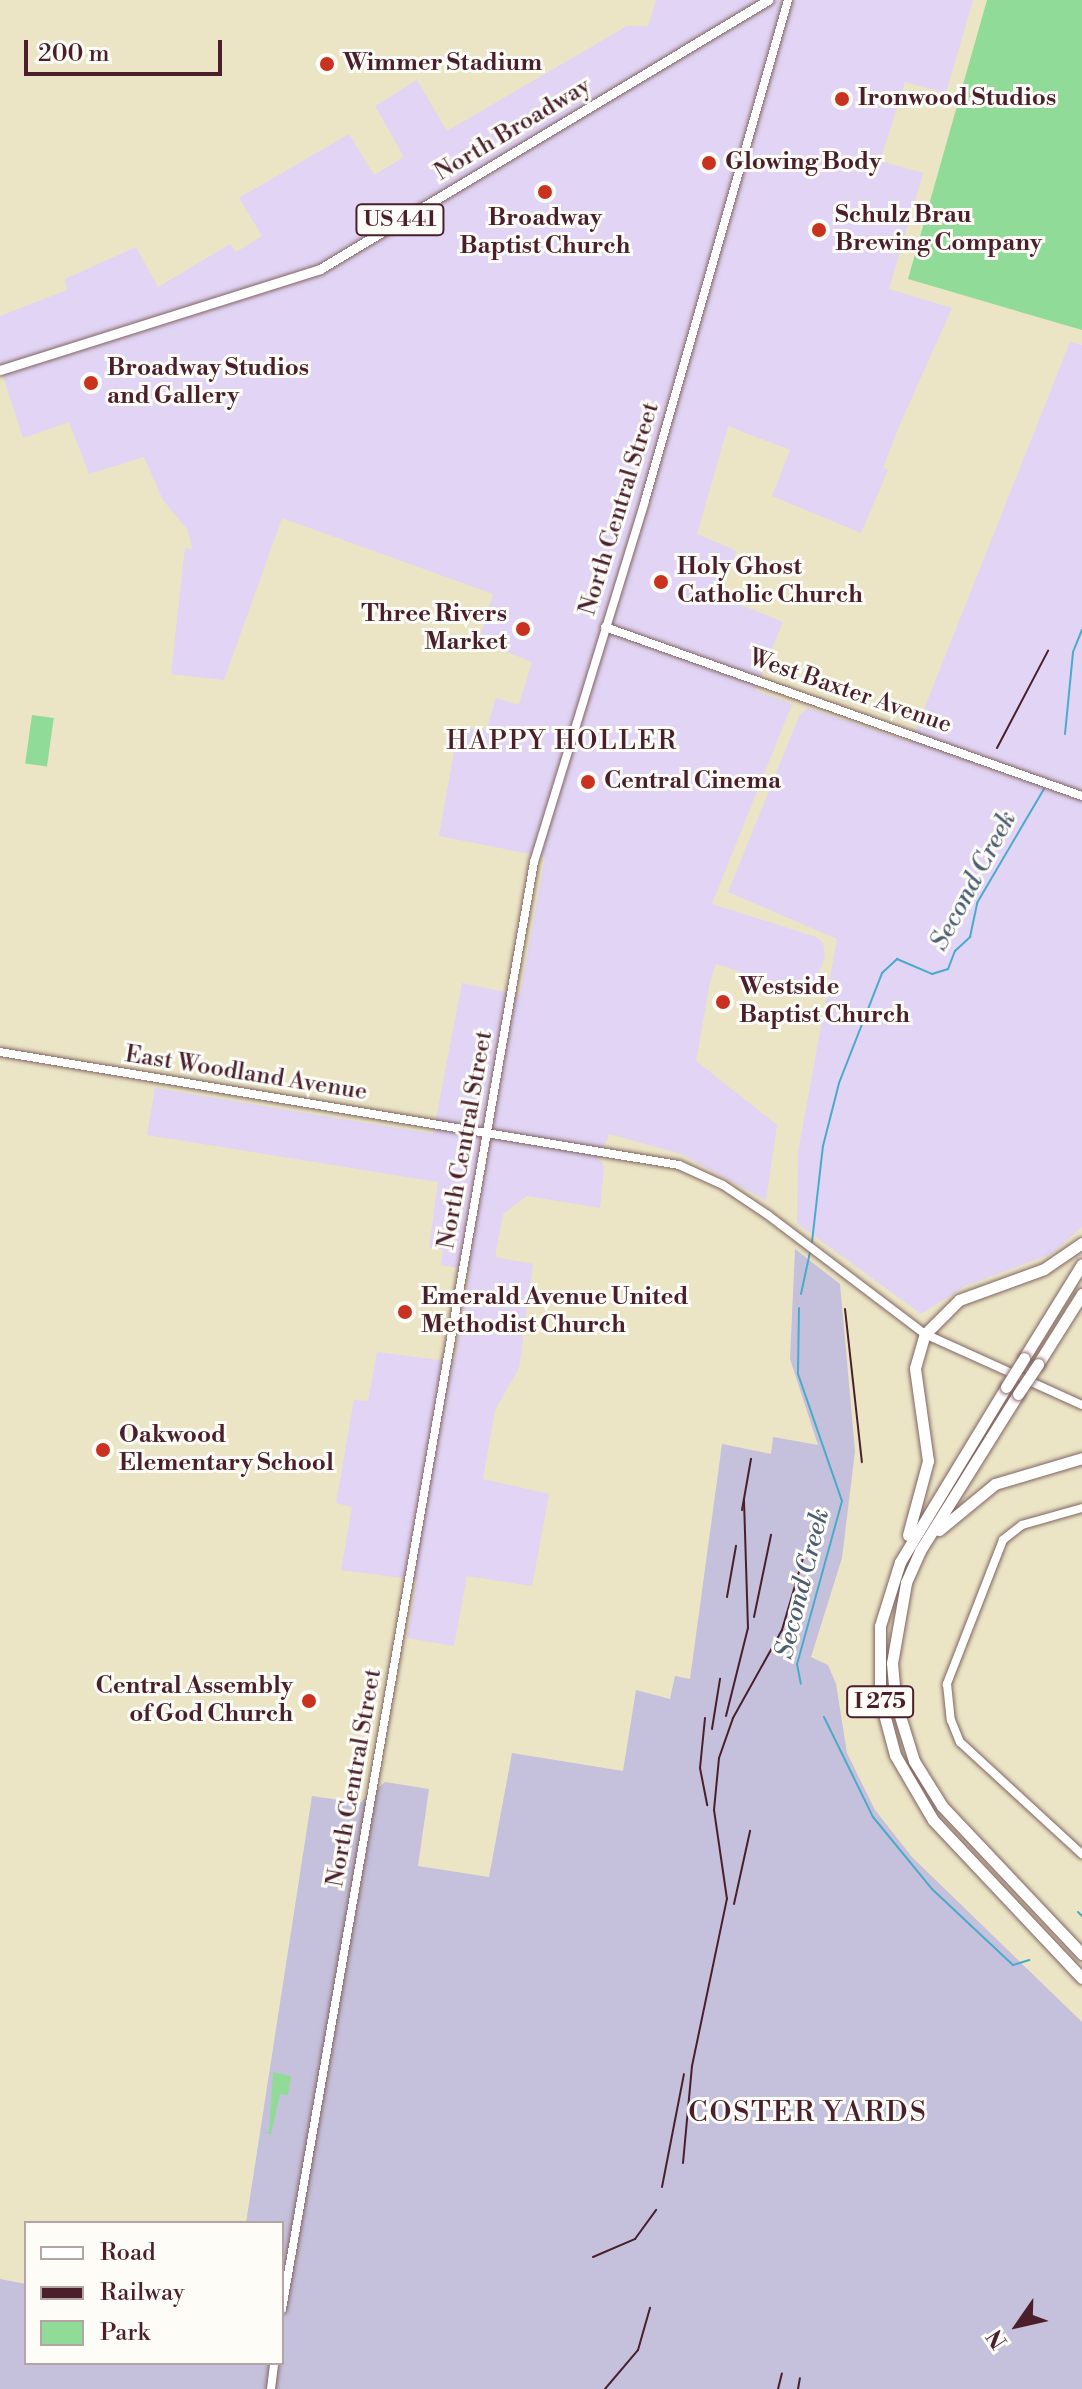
<!DOCTYPE html>
<html>
<head>
<meta charset="utf-8">
<style>
  body { margin:0 }
  #map { position:relative; width:1082px; height:2389px; overflow:hidden; background:#ebe5c6; font-family:"Libre Bodoni",serif }
  div>[style] { position:absolute }
  .built>* { inset:0; background:#e1d4f4 }
  .industrial>* { inset:0; background:#c5c0db }
  .green>* { inset:0; background:#90db97; transform-origin:0 0 }
  .stream>* { height:2px; margin:-1px; padding:0 1px; transform-origin:1px; border-radius:1px; background:#4baaca }
  .roads { filter:drop-shadow(0 0 2px #826461) drop-shadow(0 0 2px #826461) }
  .secondary>* { height:8px; margin:-4px; padding:0 4px; transform-origin:4px; border-radius:4px; background:#fff }
  .primary>* { height:9px; margin:-4.5px; padding:0 4.5px; transform-origin:4.5px; border-radius:4.5px; background:#fff }
  .highway>* { height:11px; margin:-5.5px; padding:0 5.5px; transform-origin:5.5px; border-radius:5.5px; background:#fff }
  .rail>* { height:2px; margin:-1px; padding:0 1px; transform-origin:1px; border-radius:1px; background:#4a1f2b }
  .bridges { filter:drop-shadow(0 0 2px #826461) drop-shadow(0 0 2px #826461) }
  .highway-bridge>* { height:11px; margin:-5.5px; padding:0 5.5px; transform-origin:5.5px; border-radius:5.5px; background:#fff }
  .dots>* { width:22px; height:22px; translate:-50% -50%; box-sizing:border-box; border:4px solid #fdfcf7; border-radius:50% }
  span { translate:-50% -50%; white-space:nowrap; text-align:center; line-height:1.15; -webkit-text-stroke:6px #fdfcf7; paint-order:stroke }
  .shield-label span { padding:2px 6px; background:#fdfcf7; border:2px solid; border-radius:6px; -webkit-text-stroke-width:0 }
  .shield-label { font-size:22px; color:#4a1f2b; font-weight:700 }
  .poi-label { font-size:24px; color:#4a1f2b; font-weight:700 }
  .left { translate:0 -50%; text-align:left }
  .right { translate:-100% -50%; text-align:right }
  .street-label { font-size:24px; color:#4a1f2b }
  .neighbourhood-label { font-size:26px; color:#4a1f2b; letter-spacing:2px }
  .water-label { font-size:26px; color:#4a5e73; font-style:italic }
  .quarter-label { font-size:28px; color:#4a1f2b; letter-spacing:2px }
  .legend { position:absolute; left:24px; top:2221px; width:260px; height:144px; box-sizing:border-box; background:#fdfcf7; border:2px solid #b5a4a5; margin:0; padding:10px 14px; list-style:none; font-size:24px; color:#4a1f2b }
  .legend li { display:flex; align-items:center; gap:16px; height:40px }
  .legend b { width:40px; border:2px solid #b5a4a5 }
  .north { position:absolute; left:978px; top:2285px; width:80px; height:80px; -webkit-text-stroke:6px #fdfcf7; paint-order:stroke; rotate:236deg; font-size:22px; font-weight:700; line-height:32px; text-align:center; color:#4a1f2b }
  .north::after { content:''; display:block; margin:auto; width:28px; height:36px; background:#4a1f2b; clip-path:polygon(50% 0,100% 100%,50% 72%,0 100%) }
  .scale { position:absolute; left:24px; top:40px; width:198px; height:36px; box-sizing:border-box; border:4px solid #4a1f2b; border-top:0; padding-left:10px; font-size:24px; line-height:28px; white-space:nowrap; color:#4a1f2b; -webkit-text-stroke:6px #fdfcf7; paint-order:stroke }
</style>
</head>
<body>
<div id="map">
  <div class="built">
    <div style="clip-path:polygon(656px 0,973px 0,946px 93px,905px 82px,880px 161px,923px 173px,889px 289px,952px 308px,901px 422px,883px 468px,888px 470px,861px 533px,772px 496px,790px 450px,728px 426px,697px 534px,737px 551px,719px 596px,783px 622px,755px 690px,792px 704px,712px 904px,816px 937px,823px 943px,825px 956px,812px 994px,716px 964px,710px 982px,696px 1061px,777px 1125px,766px 1200px,681px 1154px,609px 1134px,599px 1159px,604px 1167px,600px 1208px,527px 1196px,503px 1214px,495px 1257px,533px 1264px,519px 1368px,495px 1410px,483px 1479px,549px 1494px,532px 1586px,467px 1576px,454px 1646px,407px 1638px,417px 1580px,341px 1570px,352px 1507px,336px 1503px,354px 1400px,368px 1401px,377px 1352px,454px 1362px,470px 1270px,441px 1265px,443px 1250px,429px 1247px,438px 1182px,147px 1135px,155px 1088px,433px 1134px,462px 983px,520px 995px,545px 857px,439px 836px,456px 740px,461px 727px,486px 730px,496px 698px,519px 705px,532px 662px,479px 641px,493px 594px,282px 518px,224px 680px,171px 674px,185px 548px,193px 549px,187px 529px,163px 500px,144px 457px,89px 474px,69px 422px,23px 438px,0 367px,0 316px,67px 290px,65px 279px,136px 247px,158px 287px,230px 244px,236px 252px,262px 236px,239px 198px,349px 134px,374px 175px,404px 157px,375px 106px,417px 80px,447px 131px,627px 26px,648px 26px)"></div>
    <div style="clip-path:polygon(1070px 342px,1082px 345px,1082px 1227px,1051px 1254px,965px 1286px,921px 1314px,797px 1223px,798px 1152px,837px 939px,728px 892px,800px 714px,808px 708px,911px 742px)"></div>
  </div>
  <div class="industrial">
    <div style="clip-path:polygon(795px 1249px,840px 1284px,855px 1451px,842px 1558px,811px 1657px,828px 1665px,836px 1684px,847px 1753px,875px 1810px,912px 1857px,1082px 2022px,1082px 2389px,0 2389px,0 2279px,26px 2284px,26px 2363px,282px 2363px,282px 2223px,246px 2223px,312px 1796px,360px 1803px,385px 1782px,429px 1789px,418px 1866px,489px 1877px,512px 1753px,623px 1771px,636px 1690px,670px 1699px,675px 1676px,690px 1679px,722px 1444px,771px 1454px,773px 1437px,818px 1445px,790px 1359px)"></div>
  </div>
  <div class="green">
    <div style="clip-path:polygon(987px 0,1082px 0,1082px 330px,908px 279px)"></div>
    <div style="left:32px;top:715px;width:22px;height:49px;rotate:8deg"></div>
    <div style="clip-path:polygon(273px 2072px,291px 2076px,288px 2095px,280px 2094px,271px 2134px,263px 2133px,269px 2132px)"></div>
  </div>
  <div class="stream">
    <div style="left:1065px;top:734px;width:82px;rotate:-84.4deg"></div>
    <div style="left:1073px;top:652px;width:24px;rotate:-68deg"></div>
    <div style="left:812px;top:1242px;width:97px;rotate:-83.5deg"></div>
    <div style="left:823px;top:1146px;width:65px;rotate:-75.7deg"></div>
    <div style="left:839px;top:1083px;width:118px;rotate:-68.6deg"></div>
    <div style="left:882px;top:973px;width:21px;rotate:-43deg"></div>
    <div style="left:897px;top:959px;width:38px;rotate:23deg"></div>
    <div style="left:932px;top:974px;width:17px;rotate:-17deg"></div>
    <div style="left:948px;top:969px;width:19px;rotate:-69deg"></div>
    <div style="left:955px;top:951px;width:21px;rotate:-43deg"></div>
    <div style="left:970px;top:937px;width:35px;rotate:-78deg"></div>
    <div style="left:977px;top:903px;width:132px;rotate:-59.6deg"></div>
    <div style="left:801px;top:1294px;width:43px;rotate:-77.9deg"></div>
    <div style="left:799px;top:1308px;width:66px;rotate:90.9deg"></div>
    <div style="left:798px;top:1374px;width:134px;rotate:70.9deg"></div>
    <div style="left:842px;top:1501px;width:169px;rotate:105.4deg"></div>
    <div style="left:797px;top:1664px;width:20px;rotate:79deg"></div>
    <div style="left:824px;top:1717px;width:111px;rotate:63.9deg"></div>
    <div style="left:873px;top:1817px;width:93px;rotate:50.7deg"></div>
    <div style="left:932px;top:1889px;width:111px;rotate:43.2deg"></div>
    <div style="left:1013px;top:1965px;width:17px;rotate:-17deg"></div>
    <div style="left:1078px;top:1912px;width:6px;rotate:45deg"></div>
  </div>
  <div class="roads">
    <div class="secondary">
      <div style="left:605px;top:627px;width:506px;rotate:19.51deg"></div>
      <div style="left:0;top:1052px;width:688px;rotate:9.45deg"></div>
      <div style="left:679px;top:1165px;width:48px;rotate:24.4deg"></div>
      <div style="left:723px;top:1185px;width:54px;rotate:33.7deg"></div>
      <div style="left:768px;top:1215px;width:197px;rotate:37.2deg"></div>
      <div style="left:925px;top:1334px;width:172px;rotate:24.3deg"></div>
      <div style="left:1082px;top:1508px;width:62px;rotate:164.2deg"></div>
      <div style="left:1022px;top:1525px;width:24px;rotate:142deg"></div>
      <div style="left:1003px;top:1540px;width:155px;rotate:111.3deg"></div>
      <div style="left:947px;top:1684px;width:36px;rotate:84deg"></div>
      <div style="left:951px;top:1720px;width:24px;rotate:68deg"></div>
      <div style="left:960px;top:1742px;width:166px;rotate:42.6deg"></div>
      <div style="left:282px;top:2309px;width:1469px;rotate:-80.12deg"></div>
      <div style="left:534px;top:862px;width:375px;rotate:-72.9deg"></div>
      <div style="left:644px;top:504px;width:524px;rotate:-74.05deg"></div>
      <div style="left:271px;top:2389px;width:26px;rotate:-83deg"></div>
    </div>
    <div class="primary">
      <div style="left:0;top:370px;width:336px;rotate:-17.5deg"></div>
      <div style="left:320px;top:269px;width:523px;rotate:-30.98deg"></div>
    </div>
    <div class="highway">
      <div style="left:1024px;top:1358px;width:110px;rotate:-58.3deg"></div>
      <div style="left:1038px;top:1364px;width:83px;rotate:-57.8deg"></div>
      <div style="left:1006px;top:1387px;width:205px;rotate:121.2deg"></div>
      <div style="left:900px;top:1562px;width:67px;rotate:107.4deg"></div>
      <div style="left:880px;top:1626px;width:73px;rotate:90deg"></div>
      <div style="left:880px;top:1699px;width:58px;rotate:75deg"></div>
      <div style="left:895px;top:1755px;width:75px;rotate:59.7deg"></div>
      <div style="left:933px;top:1820px;width:217px;rotate:46.7deg"></div>
      <div style="left:1018px;top:1394px;width:185px;rotate:122deg"></div>
      <div style="left:920px;top:1551px;width:35px;rotate:114deg"></div>
      <div style="left:906px;top:1583px;width:81px;rotate:99.9deg"></div>
      <div style="left:892px;top:1663px;width:37px;rotate:85deg"></div>
      <div style="left:895px;top:1700px;width:64px;rotate:72.7deg"></div>
      <div style="left:914px;top:1761px;width:53px;rotate:58.1deg"></div>
      <div style="left:942px;top:1806px;width:204px;rotate:46.6deg"></div>
      <div style="left:939px;top:1530px;width:72px;rotate:-39.4deg"></div>
      <div style="left:995px;top:1484px;width:91px;rotate:-16.6deg"></div>
      <div style="left:908px;top:1535px;width:77px;rotate:-74.9deg"></div>
      <div style="left:928px;top:1461px;width:94px;rotate:-98deg"></div>
      <div style="left:915px;top:1368px;width:35px;rotate:-74deg"></div>
      <div style="left:925px;top:1334px;width:48px;rotate:-45deg"></div>
      <div style="left:959px;top:1300px;width:90px;rotate:-20deg"></div>
      <div style="left:1044px;top:1269px;width:46px;rotate:-34.4deg"></div>
    </div>
  </div>
  <div class="rail">
    <div style="left:997px;top:748px;width:110px;rotate:-62.3deg"></div>
    <div style="left:845px;top:1309px;width:154px;rotate:83.7deg"></div>
    <div style="left:742px;top:1510px;width:52px;rotate:-80deg"></div>
    <div style="left:727px;top:1597px;width:52px;rotate:-80deg"></div>
    <div style="left:754px;top:1617px;width:84px;rotate:-78.3deg"></div>
    <div style="left:726px;top:1716px;width:91px;rotate:-76deg"></div>
    <div style="left:748px;top:1628px;width:129px;rotate:-91.8deg"></div>
    <div style="left:705px;top:1718px;width:50px;rotate:95.7deg"></div>
    <div style="left:700px;top:1768px;width:38px;rotate:79deg"></div>
    <div style="left:712px;top:1729px;width:51px;rotate:-80.9deg"></div>
    <div style="left:734px;top:1904px;width:75px;rotate:-77.6deg"></div>
    <div style="left:683px;top:2163px;width:97px;rotate:-84.7deg"></div>
    <div style="left:692px;top:2066px;width:171px;rotate:-78.2deg"></div>
    <div style="left:727px;top:1899px;width:90px;rotate:-98.3deg"></div>
    <div style="left:714px;top:1810px;width:52px;rotate:-84.5deg"></div>
    <div style="left:719px;top:1758px;width:42px;rotate:-70.7deg"></div>
    <div style="left:733px;top:1718px;width:101px;rotate:-60.9deg"></div>
    <div style="left:782px;top:1630px;width:110px;rotate:-73.7deg"></div>
    <div style="left:662px;top:2187px;width:115px;rotate:-79deg"></div>
    <div style="left:593px;top:2257px;width:46px;rotate:-23.2deg"></div>
    <div style="left:635px;top:2239px;width:36px;rotate:-54deg"></div>
    <div style="left:605px;top:2389px;width:51px;rotate:-49.8deg"></div>
    <div style="left:638px;top:2350px;width:44px;rotate:-74.1deg"></div>
    <div style="left:778px;top:2389px;width:16px;rotate:-76deg"></div>
    <div style="left:798px;top:2389px;width:11px;rotate:-80deg"></div>
  </div>
  <div class="bridges">
    <div class="highway-bridge">
      <div style="left:1006px;top:1387px;width:34px;rotate:-58deg"></div>
      <div style="left:1018px;top:1394px;width:36px;rotate:-56deg"></div>
    </div>
  </div>
  <div class="dots">
    <div style="left:327px;top:64px;background:#c8321e"></div>
    <div style="left:842px;top:99px;background:#c8321e"></div>
    <div style="left:709px;top:163px;background:#c8321e"></div>
    <div style="left:545px;top:192px;background:#c8321e"></div>
    <div style="left:819px;top:230px;background:#c8321e"></div>
    <div style="left:91px;top:383px;background:#c8321e"></div>
    <div style="left:661px;top:582px;background:#c8321e"></div>
    <div style="left:523px;top:629px;background:#c8321e"></div>
    <div style="left:588px;top:782px;background:#c8321e"></div>
    <div style="left:723px;top:1002px;background:#c8321e"></div>
    <div style="left:405px;top:1312px;background:#c8321e"></div>
    <div style="left:103px;top:1450px;background:#c8321e"></div>
    <div style="left:309px;top:1701px;background:#c8321e"></div>
  </div>
  <div class="shield-label">
    <span style="left:400px;top:220px">US 441</span>
    <span style="left:880px;top:1702px">I 275</span>
  </div>
  <div class="poi-label">
    <span class="left" style="left:343px;top:64px">Wimmer Stadium</span>
    <span class="left" style="left:858px;top:99px">Ironwood Studios</span>
    <span class="left" style="left:725px;top:163px">Glowing Body</span>
    <span class="left" style="left:835px;top:230px">Schulz Brau<br>Brewing Company</span>
    <span style="left:545px;top:233px">Broadway<br>Baptist Church</span>
    <span class="left" style="left:107px;top:383px">Broadway Studios<br>and Gallery</span>
    <span class="left" style="left:677px;top:582px">Holy Ghost<br>Catholic Church</span>
    <span class="right" style="left:507px;top:629px">Three Rivers<br>Market</span>
    <span class="left" style="left:604px;top:782px">Central Cinema</span>
    <span class="left" style="left:739px;top:1002px">Westside<br>Baptist Church</span>
    <span class="left" style="left:421px;top:1312px">Emerald Avenue United<br>Methodist Church</span>
    <span class="left" style="left:119px;top:1450px">Oakwood<br>Elementary School</span>
    <span class="right" style="left:293px;top:1701px">Central Assembly<br>of God Church</span>
  </div>
  <div class="street-label">
    <span style="left:513px;top:130px;rotate:-31deg">North Broadway</span>
    <span style="left:620px;top:509px;rotate:-73deg">North Central Street</span>
    <span style="left:850px;top:692px;rotate:19deg">West Baxter Avenue</span>
    <span style="left:246px;top:1074px;rotate:9deg">East Woodland Avenue</span>
    <span style="left:466px;top:1140px;rotate:-80deg">North Central Street</span>
    <span style="left:355px;top:1778px;rotate:-80deg">North Central Street</span>
  </div>
  <div class="neighbourhood-label">
    <span style="left:562px;top:742px">HAPPY HOLLER</span>
  </div>
  <div class="water-label">
    <span style="left:974px;top:881px;rotate:-62deg">Second Creek</span>
    <span style="left:803px;top:1584px;rotate:-76deg">Second Creek</span>
  </div>
  <div class="quarter-label">
    <span style="left:808px;top:2113px">COSTER YARDS</span>
  </div>
  <ul class="legend">
  <li><b style="height:10px;background:#fff"></b>Road</li>
  <li><b style="height:10px;background:#4a1f2b"></b>Railway</li>
  <li><b style="height:22px;background:#90db97"></b>Park</li>
  </ul>
  <div class="north">N</div>
  <div class="scale">200 m</div>
</div>
</body>
</html>
